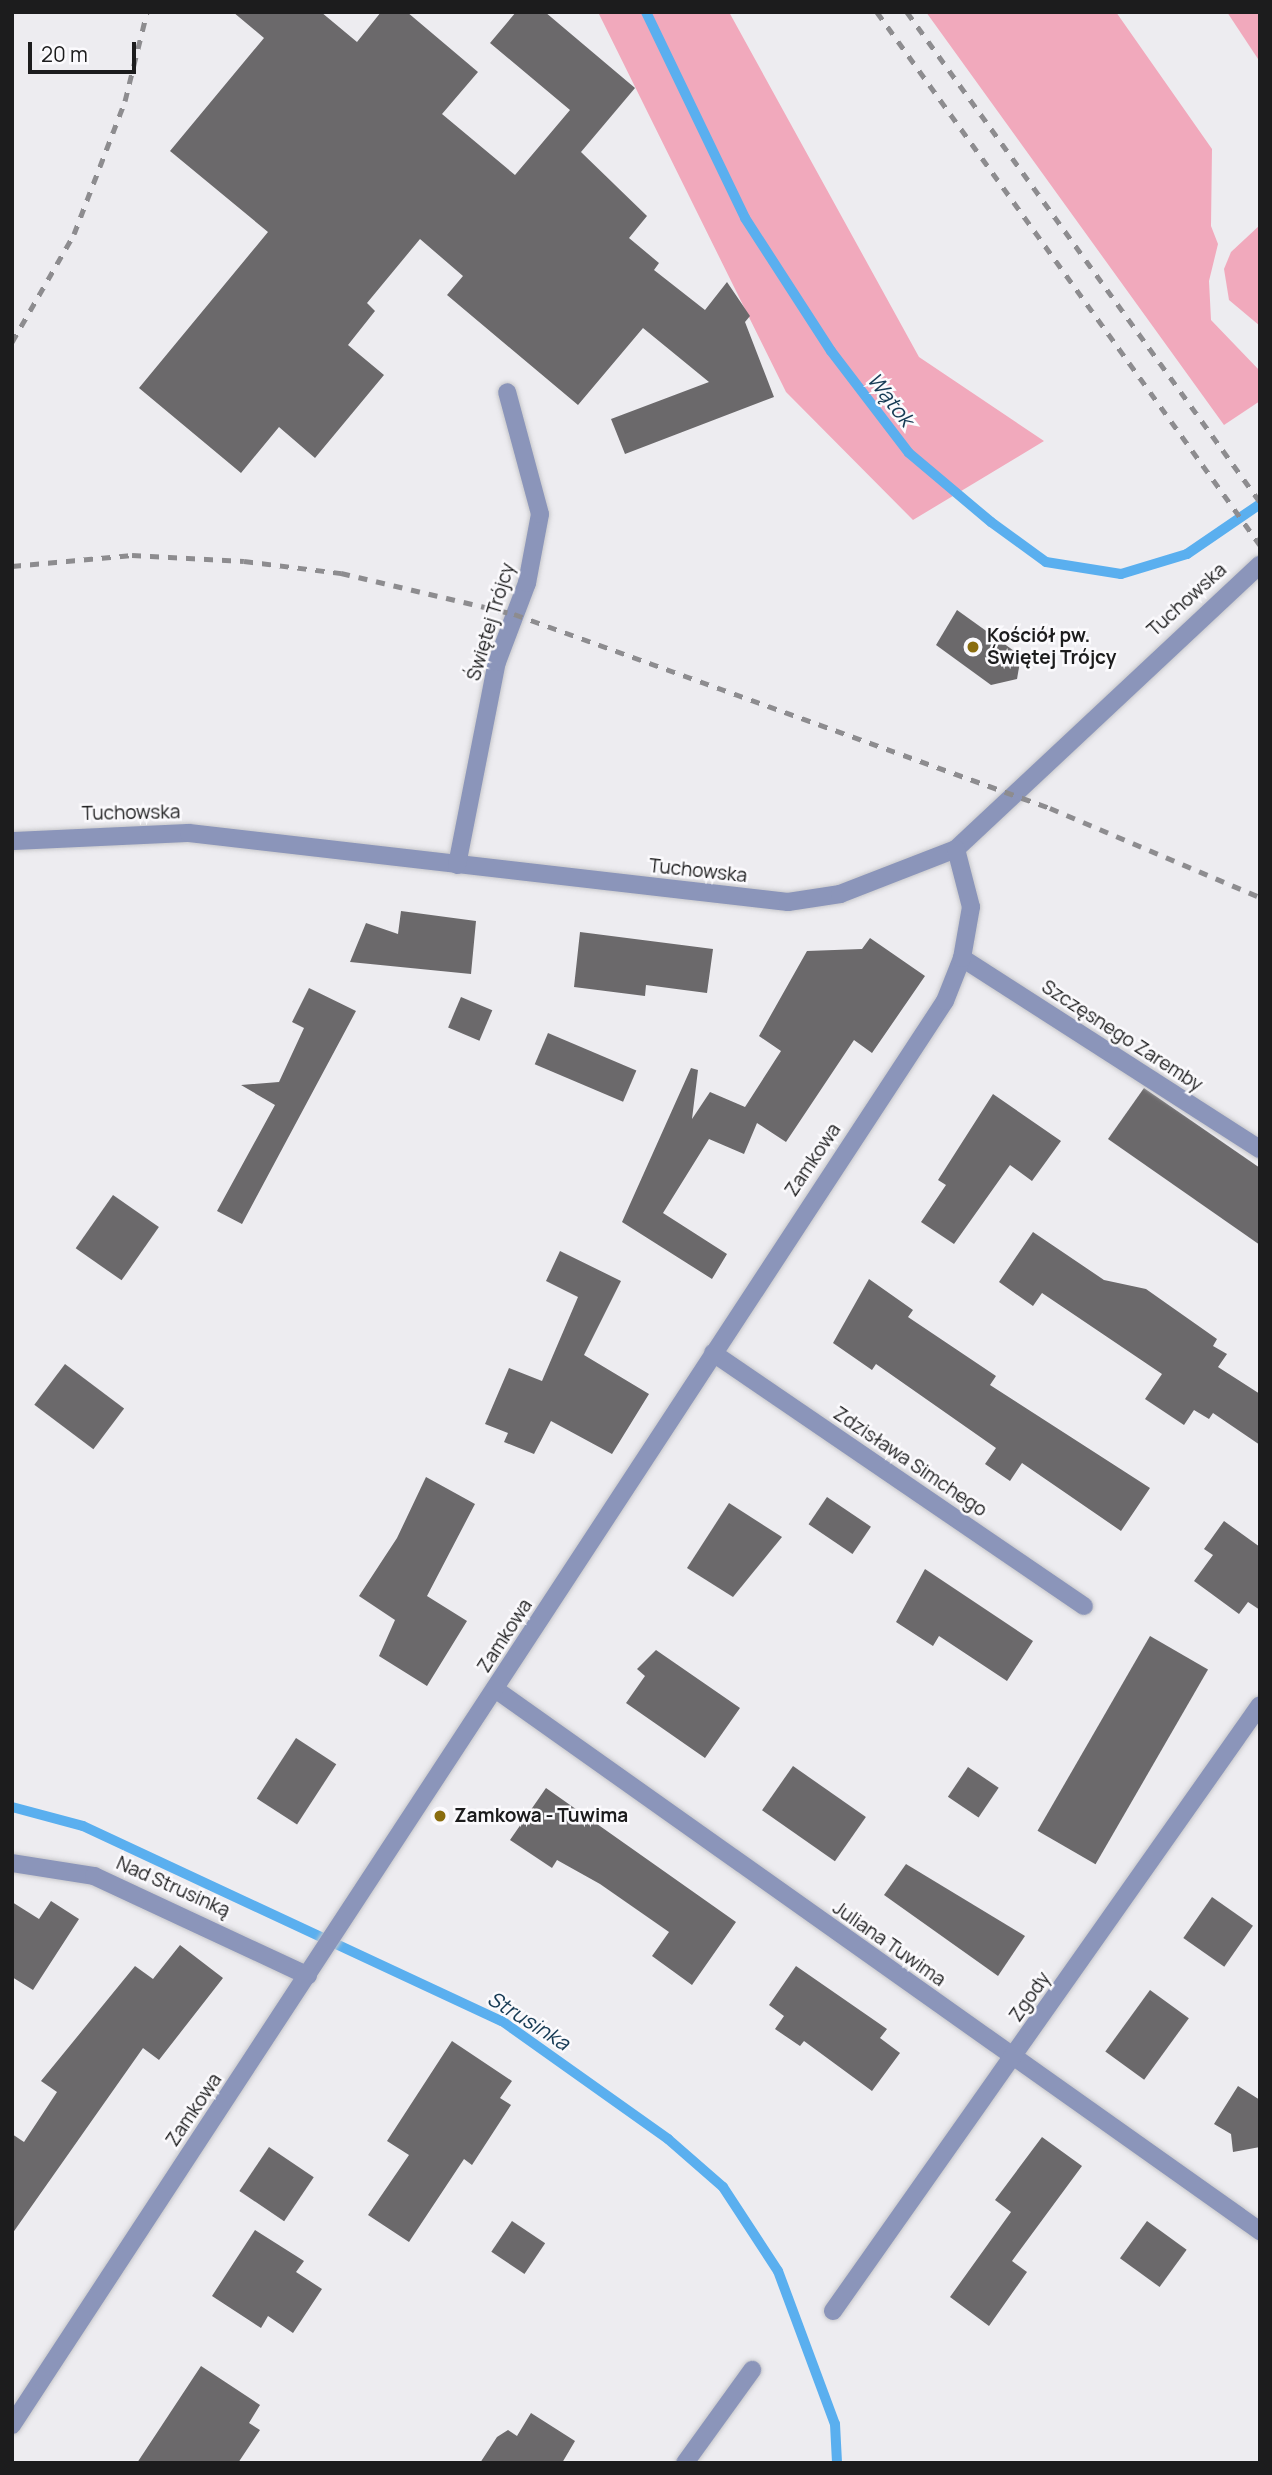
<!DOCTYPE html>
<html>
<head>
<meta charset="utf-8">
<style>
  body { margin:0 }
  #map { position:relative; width:1272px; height:2475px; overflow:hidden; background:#edecf0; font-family:Manrope,sans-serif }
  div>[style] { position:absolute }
  .green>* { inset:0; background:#f1a9bc }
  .stream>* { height:10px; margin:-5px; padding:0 5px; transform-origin:5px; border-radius:5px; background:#5aafef }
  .building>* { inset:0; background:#6b696b; transform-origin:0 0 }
  .roads { filter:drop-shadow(0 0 2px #c7c7ca) drop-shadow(0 0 2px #c7c7ca) }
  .minor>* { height:18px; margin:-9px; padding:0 9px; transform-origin:9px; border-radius:9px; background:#8b95ba }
  .rail>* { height:5px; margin-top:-2.5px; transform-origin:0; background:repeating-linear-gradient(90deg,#8d8c8f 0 9px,transparent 0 18px) }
  .dots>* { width:19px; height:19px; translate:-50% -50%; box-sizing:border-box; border:4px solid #fbfafd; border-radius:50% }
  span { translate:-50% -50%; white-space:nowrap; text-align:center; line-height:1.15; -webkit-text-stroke:5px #fbfafd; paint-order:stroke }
  .street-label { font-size:19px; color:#1c1c1d }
  .poi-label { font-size:19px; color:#1c1c1d; font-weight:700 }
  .left { translate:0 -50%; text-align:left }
  .water-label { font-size:21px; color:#163a54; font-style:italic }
  .frame { position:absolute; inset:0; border:14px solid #1c1c1d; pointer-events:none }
  .scale { position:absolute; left:28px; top:42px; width:108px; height:32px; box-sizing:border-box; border:4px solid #1c1c1d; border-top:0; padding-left:9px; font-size:21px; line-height:24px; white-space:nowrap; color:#1c1c1d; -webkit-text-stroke:5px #fbfafd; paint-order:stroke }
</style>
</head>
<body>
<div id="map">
  <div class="green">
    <div style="clip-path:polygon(598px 12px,729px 12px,919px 357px,1044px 441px,913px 520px,786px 392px)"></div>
    <div style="clip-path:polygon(926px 12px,1116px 12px,1212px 149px,1211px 226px,1218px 244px,1209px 281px,1211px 320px,1260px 371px,1260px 401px,1224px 425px)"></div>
    <div style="clip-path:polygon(1227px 12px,1260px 12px,1260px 62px)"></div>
    <div style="clip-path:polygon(1260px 225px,1260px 326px,1229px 300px,1224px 269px,1231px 252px)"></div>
  </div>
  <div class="stream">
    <div style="left:646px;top:12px;width:229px;rotate:64.3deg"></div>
    <div style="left:745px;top:218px;width:158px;rotate:57.1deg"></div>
    <div style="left:831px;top:351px;width:128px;rotate:52.6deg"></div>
    <div style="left:909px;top:453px;width:107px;rotate:40.1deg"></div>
    <div style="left:991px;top:522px;width:68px;rotate:36deg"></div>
    <div style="left:1046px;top:562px;width:76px;rotate:9.1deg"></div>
    <div style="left:1121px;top:574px;width:69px;rotate:-16.9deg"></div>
    <div style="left:1187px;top:554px;width:88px;rotate:-34.4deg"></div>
    <div style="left:12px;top:1807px;width:73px;rotate:15deg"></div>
    <div style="left:83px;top:1826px;width:462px;rotate:25deg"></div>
    <div style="left:502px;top:2021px;width:204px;rotate:35.4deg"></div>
    <div style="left:668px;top:2139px;width:73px;rotate:41.1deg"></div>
    <div style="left:723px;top:2187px;width:100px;rotate:56.8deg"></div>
    <div style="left:778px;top:2271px;width:163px;rotate:69.6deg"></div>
    <div style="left:835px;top:2424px;width:39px;rotate:87deg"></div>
  </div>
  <div class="building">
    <div style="clip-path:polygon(233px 12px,321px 12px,357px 42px,381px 12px,407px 12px,478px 72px,442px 114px,515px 175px,570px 110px,490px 43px,516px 12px,545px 12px,635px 88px,581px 152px,647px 216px,629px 238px,659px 263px,654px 270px,705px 310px,727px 282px,750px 316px,745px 322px,774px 397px,625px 454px,611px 419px,709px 382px,643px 328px,578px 405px,447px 295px,463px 276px,420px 239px,367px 303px,375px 311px,348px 345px,384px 375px,315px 458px,279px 427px,241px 473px,139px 388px,268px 232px,170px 151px,264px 38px)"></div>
    <div style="clip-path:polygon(957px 610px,1021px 656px,1017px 679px,991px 685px,936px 645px)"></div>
    <div style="clip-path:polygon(401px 911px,476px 921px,471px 974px,350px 962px,366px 923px,398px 934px)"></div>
    <div style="clip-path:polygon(580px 932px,713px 949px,707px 993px,646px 985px,645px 996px,574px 987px)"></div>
    <div style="clip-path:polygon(870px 938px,925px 976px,872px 1053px,854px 1040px,786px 1142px,757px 1123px,744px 1154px,709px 1139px,663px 1213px,727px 1254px,712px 1279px,622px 1222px,691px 1068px,698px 1070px,692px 1119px,710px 1092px,745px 1107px,781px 1051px,759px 1036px,807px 951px,862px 949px)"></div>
    <div style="clip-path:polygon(309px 988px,356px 1011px,242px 1224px,217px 1211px,275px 1105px,241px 1085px,279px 1082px,304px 1028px,292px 1022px)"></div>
    <div style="left:461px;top:997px;width:34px;height:33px;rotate:23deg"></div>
    <div style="left:548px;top:1033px;width:96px;height:34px;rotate:23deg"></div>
    <div style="clip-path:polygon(1144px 1088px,1260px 1168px,1260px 1245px,1108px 1139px)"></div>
    <div style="clip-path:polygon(993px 1094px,1061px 1141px,1032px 1181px,1010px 1165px,954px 1244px,921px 1222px,946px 1185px,938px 1180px)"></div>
    <div style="left:113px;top:1195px;width:56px;height:65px;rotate:35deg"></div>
    <div style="clip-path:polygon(1033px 1232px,1104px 1280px,1146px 1289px,1217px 1339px,1213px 1346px,1227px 1354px,1218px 1367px,1260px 1394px,1260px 1445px,1213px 1413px,1209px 1419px,1194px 1410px,1184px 1425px,1145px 1399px,1162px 1374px,1042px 1293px,1033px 1306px,999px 1282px)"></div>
    <div style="clip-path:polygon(560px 1251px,621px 1281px,584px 1355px,649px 1394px,612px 1454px,551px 1421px,534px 1454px,504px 1442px,508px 1433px,485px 1424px,509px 1368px,542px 1381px,578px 1297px,546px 1281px)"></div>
    <div style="clip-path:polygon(869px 1279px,913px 1310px,908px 1317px,996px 1376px,990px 1385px,1150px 1488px,1121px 1531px,1022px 1463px,1010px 1481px,985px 1464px,996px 1448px,876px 1364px,872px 1370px,833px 1343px)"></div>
    <div style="left:65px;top:1364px;width:74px;height:51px;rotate:37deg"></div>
    <div style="clip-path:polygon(426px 1477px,475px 1504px,427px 1596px,467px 1621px,427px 1686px,379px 1656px,395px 1620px,359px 1596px,397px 1538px)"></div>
    <div style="left:827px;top:1497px;width:53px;height:33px;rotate:34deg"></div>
    <div style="clip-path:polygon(729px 1503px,782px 1537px,733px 1597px,687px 1568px)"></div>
    <div style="clip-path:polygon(1224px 1521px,1260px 1547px,1260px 1610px,1248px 1602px,1239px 1614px,1194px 1581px,1213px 1555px,1204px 1549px)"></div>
    <div style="clip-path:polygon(925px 1569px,1033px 1641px,1007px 1681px,939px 1636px,933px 1646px,896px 1622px)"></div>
    <div style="left:1150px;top:1636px;width:67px;height:225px;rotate:30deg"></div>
    <div style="clip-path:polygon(656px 1650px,740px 1708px,705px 1758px,626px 1703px,645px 1676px,637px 1669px)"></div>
    <div style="left:296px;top:1738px;width:48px;height:72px;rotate:33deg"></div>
    <div style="left:793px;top:1766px;width:89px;height:54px;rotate:35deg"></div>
    <div style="left:968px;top:1767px;width:37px;height:36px;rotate:34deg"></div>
    <div style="clip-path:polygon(546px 1788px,736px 1922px,692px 1985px,652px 1956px,669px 1932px,600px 1884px,557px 1860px,552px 1868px,510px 1840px)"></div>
    <div style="clip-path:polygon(906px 1864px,1025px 1936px,998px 1976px,884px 1895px)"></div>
    <div style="left:1212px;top:1897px;width:50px;height:50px;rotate:35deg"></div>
    <div style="clip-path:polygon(51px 1901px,79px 1919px,33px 1990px,12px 1977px,12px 1902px,39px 1919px)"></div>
    <div style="clip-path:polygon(180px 1945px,223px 1978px,159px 2060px,143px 2048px,12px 2234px,12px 2134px,24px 2142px,57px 2092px,41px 2081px,135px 1966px,153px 1979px)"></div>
    <div style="clip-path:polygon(796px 1966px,887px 2029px,880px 2038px,900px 2053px,872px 2091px,804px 2041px,800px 2046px,775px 2029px,784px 2016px,769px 2005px)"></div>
    <div style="left:1150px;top:1990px;width:48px;height:76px;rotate:36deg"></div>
    <div style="clip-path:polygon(452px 2041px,512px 2081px,500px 2098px,511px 2105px,472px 2165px,464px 2159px,409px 2242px,368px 2215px,409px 2155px,387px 2141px)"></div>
    <div style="clip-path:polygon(1238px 2086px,1260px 2100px,1260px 2147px,1233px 2152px,1231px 2134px,1214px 2124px)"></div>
    <div style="clip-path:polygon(1042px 2137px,1082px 2166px,1012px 2261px,1027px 2272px,989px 2326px,950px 2297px,1011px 2212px,995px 2200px)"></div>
    <div style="left:269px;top:2147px;width:54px;height:53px;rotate:34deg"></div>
    <div style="left:512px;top:2221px;width:40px;height:37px;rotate:34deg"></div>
    <div style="left:1147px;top:2221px;width:49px;height:46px;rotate:36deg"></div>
    <div style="clip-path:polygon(255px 2230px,304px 2261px,296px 2272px,322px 2289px,293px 2333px,268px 2316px,261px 2328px,212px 2296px)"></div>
    <div style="clip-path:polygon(201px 2366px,260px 2405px,249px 2423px,260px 2430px,238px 2463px,137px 2463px)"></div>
    <div style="clip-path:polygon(531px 2413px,575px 2441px,562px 2463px,480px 2463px,497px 2437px,508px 2430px,517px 2436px)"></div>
  </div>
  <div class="roads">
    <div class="minor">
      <div style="left:12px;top:841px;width:177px;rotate:-2.6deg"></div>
      <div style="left:189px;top:833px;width:603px;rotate:6.57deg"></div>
      <div style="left:788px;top:902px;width:53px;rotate:-8.7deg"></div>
      <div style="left:840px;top:894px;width:124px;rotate:-21.2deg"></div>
      <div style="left:956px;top:849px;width:416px;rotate:-43.1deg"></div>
      <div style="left:457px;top:865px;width:207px;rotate:-78.9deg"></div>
      <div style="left:497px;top:662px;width:85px;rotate:-69.2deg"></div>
      <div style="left:527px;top:583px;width:70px;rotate:-79.3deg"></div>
      <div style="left:540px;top:514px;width:126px;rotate:-105.1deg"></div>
      <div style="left:962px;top:958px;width:354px;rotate:32.7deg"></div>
      <div style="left:713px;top:1353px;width:449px;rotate:34.3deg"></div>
      <div style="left:495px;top:1689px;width:938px;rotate:35.32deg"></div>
      <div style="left:12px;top:1863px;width:83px;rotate:9deg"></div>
      <div style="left:94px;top:1876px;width:236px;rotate:25deg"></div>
      <div style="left:833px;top:2311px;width:741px;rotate:-54.83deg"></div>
      <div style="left:12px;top:2425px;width:1702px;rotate:-56.77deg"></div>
      <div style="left:945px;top:1001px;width:46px;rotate:-68.4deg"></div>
      <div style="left:962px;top:958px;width:52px;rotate:-80deg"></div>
      <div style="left:971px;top:907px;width:60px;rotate:-104.5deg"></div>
      <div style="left:685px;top:2463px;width:115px;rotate:-54.2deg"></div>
    </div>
  </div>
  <div class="rail">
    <div style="left:877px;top:12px;width:656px;rotate:54.3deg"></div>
    <div style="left:907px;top:12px;width:604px;rotate:54.23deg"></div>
    <div style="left:12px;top:342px;width:125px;rotate:-60.1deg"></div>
    <div style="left:74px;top:234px;width:142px;rotate:-69deg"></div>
    <div style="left:125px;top:101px;width:92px;rotate:-76.1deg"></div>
    <div style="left:12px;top:566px;width:121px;rotate:-5.2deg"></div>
    <div style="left:132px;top:555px;width:112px;rotate:3.1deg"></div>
    <div style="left:244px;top:561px;width:98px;rotate:7.1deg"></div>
    <div style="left:341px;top:573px;width:178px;rotate:13.3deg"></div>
    <div style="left:514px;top:614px;width:570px;rotate:19.9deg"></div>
    <div style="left:1050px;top:808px;width:228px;rotate:23deg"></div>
  </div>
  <div class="dots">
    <div style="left:973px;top:647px;background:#8a6d0e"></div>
    <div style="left:440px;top:1816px;background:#8a6d0e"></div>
  </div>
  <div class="street-label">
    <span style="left:1187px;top:600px;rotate:-42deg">Tuchowska</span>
    <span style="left:491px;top:622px;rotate:-73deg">Świętej Trójcy</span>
    <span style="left:131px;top:813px;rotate:-1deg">Tuchowska</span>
    <span style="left:698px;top:871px;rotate:6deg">Tuchowska</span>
    <span style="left:1122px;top:1036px;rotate:33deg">Szczęsnego Zaremby</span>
    <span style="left:813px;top:1160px;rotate:-56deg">Zamkowa</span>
    <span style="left:910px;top:1462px;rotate:34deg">Zdzisława Simchego</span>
    <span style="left:505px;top:1636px;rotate:-57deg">Zamkowa</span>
    <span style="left:173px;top:1887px;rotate:24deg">Nad Strusinką</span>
    <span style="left:889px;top:1944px;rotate:35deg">Juliana Tuwima</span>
    <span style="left:1030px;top:1997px;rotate:-55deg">Zgody</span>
    <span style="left:194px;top:2110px;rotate:-56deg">Zamkowa</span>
  </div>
  <div class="poi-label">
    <span class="left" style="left:987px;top:647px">Kościół pw.<br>Świętej Trójcy</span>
    <span class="left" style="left:454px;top:1816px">Zamkowa - Tuwima</span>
  </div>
  <div class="water-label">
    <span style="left:891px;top:399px;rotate:52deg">Wątok</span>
    <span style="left:529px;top:2020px;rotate:32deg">Strusinka</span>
  </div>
  <div class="frame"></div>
  <div class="scale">20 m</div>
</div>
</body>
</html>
